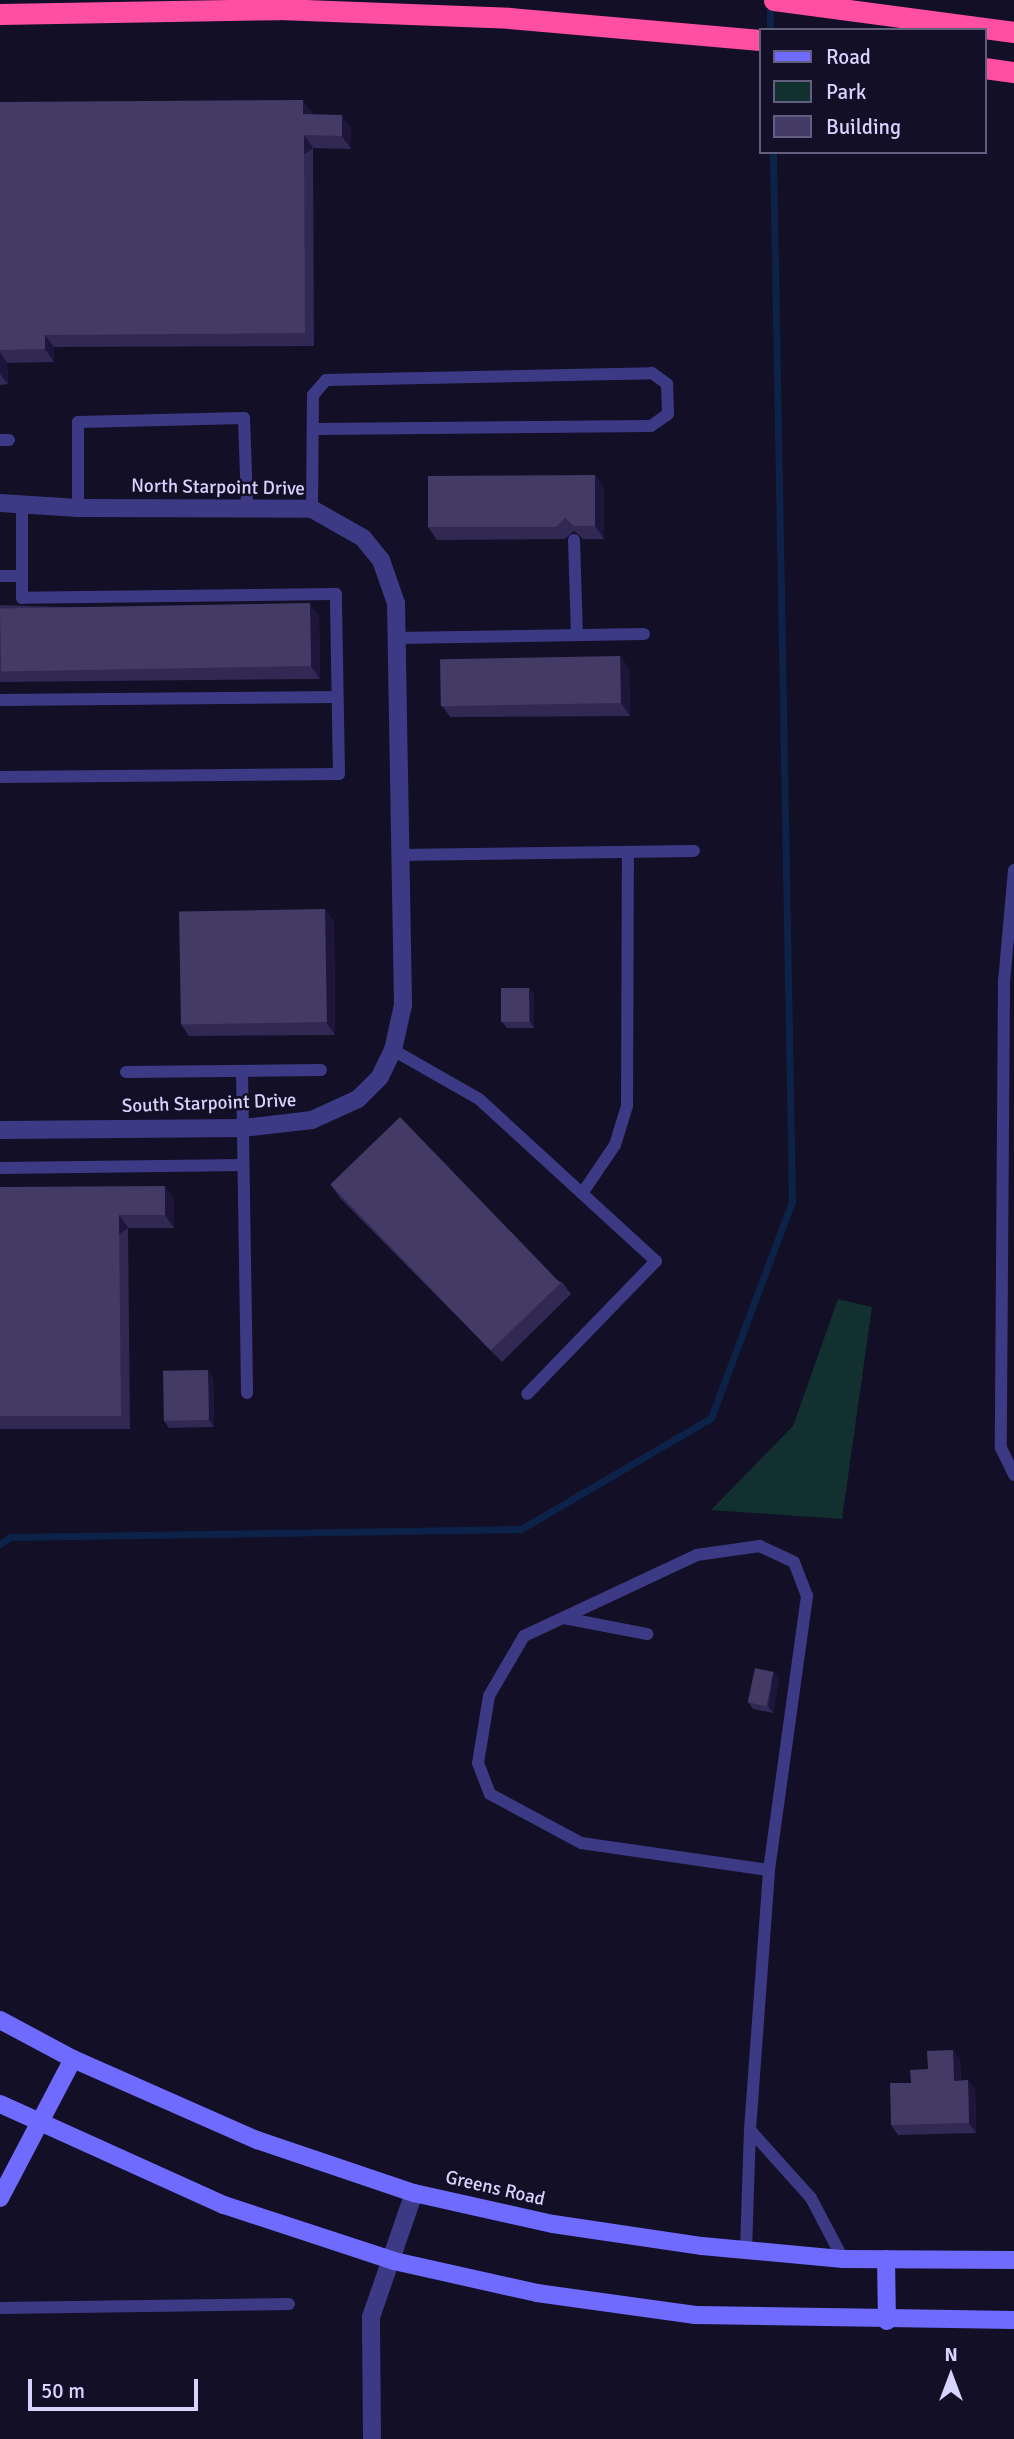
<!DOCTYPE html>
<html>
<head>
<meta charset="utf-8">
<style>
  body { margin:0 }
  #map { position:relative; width:1014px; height:2439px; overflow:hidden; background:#130f26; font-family:Signika,sans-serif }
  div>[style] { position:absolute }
  .green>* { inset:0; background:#12302f }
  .stream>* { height:7px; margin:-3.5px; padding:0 3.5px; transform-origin:3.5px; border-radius:3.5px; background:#0c2248 }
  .lane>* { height:12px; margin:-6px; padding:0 6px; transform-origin:6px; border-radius:6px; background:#3d3a85 }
  .street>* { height:18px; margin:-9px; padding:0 9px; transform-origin:9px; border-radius:9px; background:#3d3a85 }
  .secondary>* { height:18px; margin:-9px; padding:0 9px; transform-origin:9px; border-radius:9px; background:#6f6bff }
  .highway>* { height:21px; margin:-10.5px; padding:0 10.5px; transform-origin:10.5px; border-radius:10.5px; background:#ff4fa3 }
  .wall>* { inset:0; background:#312854 }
  .shaded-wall>* { inset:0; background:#1d163a; transform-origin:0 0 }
  .building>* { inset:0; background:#433a66; transform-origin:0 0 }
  span { translate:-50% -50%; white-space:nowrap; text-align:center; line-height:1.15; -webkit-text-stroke:5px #130f26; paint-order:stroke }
  .street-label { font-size:19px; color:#d9d4ff }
  .legend { position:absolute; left:759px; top:28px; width:228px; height:126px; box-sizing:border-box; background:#130f26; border:2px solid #625e7d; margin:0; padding:9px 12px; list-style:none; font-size:21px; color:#d9d4ff }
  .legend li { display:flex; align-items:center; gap:14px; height:35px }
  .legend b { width:35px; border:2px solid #625e7d }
  .north { position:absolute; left:916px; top:2341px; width:70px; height:70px; -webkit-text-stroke:5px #130f26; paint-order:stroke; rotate:0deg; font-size:19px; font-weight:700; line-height:28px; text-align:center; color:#d9d4ff }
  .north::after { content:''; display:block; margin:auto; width:24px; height:32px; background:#d9d4ff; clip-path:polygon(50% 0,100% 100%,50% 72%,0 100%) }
  .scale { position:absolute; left:28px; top:2379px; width:170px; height:32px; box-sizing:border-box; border:4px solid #d9d4ff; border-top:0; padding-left:9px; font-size:21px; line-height:24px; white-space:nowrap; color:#d9d4ff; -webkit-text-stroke:5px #130f26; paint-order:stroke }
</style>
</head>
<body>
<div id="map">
  <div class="green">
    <div style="clip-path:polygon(838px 1299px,872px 1307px,842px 1519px,711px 1510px,793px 1426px)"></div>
  </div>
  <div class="stream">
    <div style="left:770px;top:1px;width:29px;rotate:90deg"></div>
    <div style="left:0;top:1544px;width:12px;rotate:-35deg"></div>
    <div style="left:10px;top:1537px;width:511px;rotate:-0.9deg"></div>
    <div style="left:521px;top:1529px;width:220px;rotate:-30.3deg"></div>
    <div style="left:711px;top:1418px;width:232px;rotate:-69.5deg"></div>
    <div style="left:792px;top:1201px;width:1049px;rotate:-91.04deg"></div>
  </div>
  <div class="lane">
    <div style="left:0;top:440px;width:9px"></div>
    <div style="left:78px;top:508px;width:86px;rotate:-90deg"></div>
    <div style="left:78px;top:422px;width:166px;rotate:-1.4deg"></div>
    <div style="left:244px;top:418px;width:88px;rotate:88deg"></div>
    <div style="left:312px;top:509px;width:114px;rotate:-89.5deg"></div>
    <div style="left:313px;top:395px;width:20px;rotate:-49deg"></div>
    <div style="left:326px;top:380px;width:326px;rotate:-1.2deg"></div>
    <div style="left:652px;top:373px;width:19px;rotate:36deg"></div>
    <div style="left:667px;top:384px;width:30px;rotate:88deg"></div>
    <div style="left:668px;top:414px;width:21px;rotate:145deg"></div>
    <div style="left:651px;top:426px;width:337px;rotate:179.5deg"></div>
    <div style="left:574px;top:540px;width:95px;rotate:88.2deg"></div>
    <div style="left:0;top:576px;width:22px"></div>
    <div style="left:396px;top:638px;width:248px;rotate:-0.9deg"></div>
    <div style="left:0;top:700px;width:337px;rotate:-0.5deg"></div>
    <div style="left:0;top:777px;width:339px;rotate:-0.5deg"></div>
    <div style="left:339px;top:774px;width:180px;rotate:-91deg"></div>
    <div style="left:336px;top:594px;width:314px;rotate:179.3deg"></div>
    <div style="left:22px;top:598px;width:93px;rotate:-90deg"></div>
    <div style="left:399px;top:855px;width:295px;rotate:-0.8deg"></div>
    <div style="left:1014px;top:870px;width:111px;rotate:95.1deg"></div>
    <div style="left:1004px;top:981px;width:467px;rotate:90.4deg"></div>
    <div style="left:1001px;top:1448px;width:30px;rotate:64deg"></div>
    <div style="left:393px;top:1050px;width:99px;rotate:29.7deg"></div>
    <div style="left:479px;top:1099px;width:240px;rotate:42.5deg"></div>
    <div style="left:656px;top:1261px;width:185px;rotate:134.1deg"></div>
    <div style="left:242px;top:1071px;width:322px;rotate:89.1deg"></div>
    <div style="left:126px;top:1072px;width:195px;rotate:-0.6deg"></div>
    <div style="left:0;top:1168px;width:243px;rotate:-0.7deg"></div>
    <div style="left:583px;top:1192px;width:57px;rotate:-55.8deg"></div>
    <div style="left:615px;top:1145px;width:41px;rotate:-72.9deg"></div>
    <div style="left:627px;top:1106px;width:254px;rotate:-89.8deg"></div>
    <div style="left:564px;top:1618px;width:85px;rotate:10.9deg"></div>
    <div style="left:750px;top:2130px;width:91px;rotate:48.1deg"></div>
    <div style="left:811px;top:2198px;width:69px;rotate:62.3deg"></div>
    <div style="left:746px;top:2250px;width:120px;rotate:-88.1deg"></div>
    <div style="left:750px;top:2130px;width:261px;rotate:-85.8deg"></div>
    <div style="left:769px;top:1870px;width:277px;rotate:-82.1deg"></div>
    <div style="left:807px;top:1596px;width:36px;rotate:-111deg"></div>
    <div style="left:794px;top:1562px;width:38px;rotate:-155deg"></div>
    <div style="left:760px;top:1546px;width:64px;rotate:171.9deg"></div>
    <div style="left:697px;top:1555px;width:191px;rotate:154.9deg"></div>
    <div style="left:524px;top:1636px;width:69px;rotate:120.3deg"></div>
    <div style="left:489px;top:1696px;width:68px;rotate:99.3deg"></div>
    <div style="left:478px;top:1763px;width:33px;rotate:69deg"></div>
    <div style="left:490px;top:1794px;width:103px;rotate:28.3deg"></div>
    <div style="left:581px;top:1843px;width:190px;rotate:8.2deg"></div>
    <div style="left:0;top:2308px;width:289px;rotate:-0.8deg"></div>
  </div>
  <div class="street">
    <div style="left:0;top:503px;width:78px;rotate:3.7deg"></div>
    <div style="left:78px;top:508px;width:234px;rotate:0.2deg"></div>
    <div style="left:312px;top:509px;width:59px;rotate:29.6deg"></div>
    <div style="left:363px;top:538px;width:28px;rotate:51deg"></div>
    <div style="left:381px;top:560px;width:46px;rotate:70.8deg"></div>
    <div style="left:396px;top:603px;width:402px;rotate:89deg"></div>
    <div style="left:403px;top:1005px;width:46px;rotate:102.5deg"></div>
    <div style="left:393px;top:1050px;width:30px;rotate:116deg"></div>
    <div style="left:380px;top:1077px;width:31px;rotate:135deg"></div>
    <div style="left:358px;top:1099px;width:51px;rotate:155.5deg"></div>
    <div style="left:312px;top:1120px;width:69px;rotate:173.4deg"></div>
    <div style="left:243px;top:1128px;width:243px;rotate:179.5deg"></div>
    <div style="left:372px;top:2439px;width:122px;rotate:-90.5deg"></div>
    <div style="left:371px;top:2317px;width:131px;rotate:-70.9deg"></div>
  </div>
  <div class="secondary">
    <div style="left:0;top:2020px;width:83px;rotate:28.1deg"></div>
    <div style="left:73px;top:2059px;width:201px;rotate:23.8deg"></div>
    <div style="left:257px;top:2140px;width:166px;rotate:18.7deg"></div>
    <div style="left:414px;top:2193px;width:142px;rotate:12.6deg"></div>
    <div style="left:553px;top:2224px;width:151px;rotate:8.4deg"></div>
    <div style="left:702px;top:2246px;width:142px;rotate:5.3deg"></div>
    <div style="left:843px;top:2259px;width:171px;rotate:0.3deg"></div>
    <div style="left:0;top:2104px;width:246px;rotate:24.3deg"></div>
    <div style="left:224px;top:2205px;width:179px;rotate:18.2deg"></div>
    <div style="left:394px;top:2261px;width:147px;rotate:12.6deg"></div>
    <div style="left:537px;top:2293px;width:160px;rotate:7.9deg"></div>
    <div style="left:695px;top:2315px;width:319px;rotate:0.9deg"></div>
    <div style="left:0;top:2198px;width:157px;rotate:-62.3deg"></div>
    <div style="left:886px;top:2259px;width:62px;rotate:89.1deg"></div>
  </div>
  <div class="highway">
    <div style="left:774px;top:0;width:242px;rotate:7.6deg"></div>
    <div style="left:0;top:14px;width:279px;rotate:-1deg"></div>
    <div style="left:279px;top:9px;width:230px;rotate:2.2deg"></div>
    <div style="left:509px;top:18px;width:252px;rotate:5deg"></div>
    <div style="left:984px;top:68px;width:30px;rotate:8deg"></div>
  </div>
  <div class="wall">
    <div style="clip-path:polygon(0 102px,312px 112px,312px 114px,351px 127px,351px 149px,313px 148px,314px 346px,54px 347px,54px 362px,7px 363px,8px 384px,0 385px)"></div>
    <div style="clip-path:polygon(604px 487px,604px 539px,583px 539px,574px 531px,565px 539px,437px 540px,428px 527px)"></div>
    <div style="clip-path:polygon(0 605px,319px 615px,320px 679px,0 682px)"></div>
    <div style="clip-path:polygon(620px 656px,629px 669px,630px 716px,450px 717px,441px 704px)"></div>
    <div style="clip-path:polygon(325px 909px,334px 922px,335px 1035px,189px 1036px,180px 1023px)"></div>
    <div style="clip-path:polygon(529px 988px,534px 994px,534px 1028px,507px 1028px,502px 1022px)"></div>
    <div style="clip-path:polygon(331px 1185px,562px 1282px,571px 1294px,502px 1362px,340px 1198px)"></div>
    <div style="clip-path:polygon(0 1187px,174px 1199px,174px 1228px,128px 1228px,130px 1429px,0 1429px)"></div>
    <div style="clip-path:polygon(213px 1377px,214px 1427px,169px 1428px,164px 1421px)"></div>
    <div style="clip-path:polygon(779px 1678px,773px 1713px,753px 1709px,748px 1702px)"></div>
    <div style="clip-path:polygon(953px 2050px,960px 2060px,961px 2081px,968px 2080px,975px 2090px,976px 2133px,898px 2135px,891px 2125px,928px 2069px)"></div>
  </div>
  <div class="shaded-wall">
    <div style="clip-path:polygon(303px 100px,312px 112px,312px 126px,303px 114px)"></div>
    <div style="clip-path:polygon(342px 115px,351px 127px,351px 149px,342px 136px)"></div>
    <div style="left:304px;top:135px;width:16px;height:198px;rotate:55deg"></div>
    <div style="clip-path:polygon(45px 335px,54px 347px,54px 362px,45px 349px)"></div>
    <div style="clip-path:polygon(0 352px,7px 363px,8px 384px,0 374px)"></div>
    <div style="clip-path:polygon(595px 475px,604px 487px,604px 539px,595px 526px)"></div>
    <div style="clip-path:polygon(310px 603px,319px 615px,320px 679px,311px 666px)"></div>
    <div style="clip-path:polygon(620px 656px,629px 669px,630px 716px,621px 703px)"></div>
    <div style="clip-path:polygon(325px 909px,334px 922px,335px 1035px,326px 1022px)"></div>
    <div style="clip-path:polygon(529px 988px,534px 994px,534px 1028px,530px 1021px)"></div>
    <div style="clip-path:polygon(165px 1186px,174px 1199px,174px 1228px,165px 1215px)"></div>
    <div style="left:119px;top:1215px;width:16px;height:201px;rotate:55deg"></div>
    <div style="clip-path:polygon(208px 1370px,213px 1377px,214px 1427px,209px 1420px)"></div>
    <div style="clip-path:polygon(774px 1672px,779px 1678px,773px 1713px,768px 1706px)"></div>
    <div style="clip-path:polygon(953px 2050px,960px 2060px,961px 2091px,954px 2081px)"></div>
    <div style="clip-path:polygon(968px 2080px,975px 2090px,976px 2133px,969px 2123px)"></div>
  </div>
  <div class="building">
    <div style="clip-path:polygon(303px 100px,303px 114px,342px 115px,342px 136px,304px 135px,305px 333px,45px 335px,45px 349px,0 350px,0 102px)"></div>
    <div style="clip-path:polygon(595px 475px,595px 526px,574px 526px,565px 518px,556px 527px,428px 527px,428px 476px)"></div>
    <div style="left:310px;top:603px;width:63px;height:310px;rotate:89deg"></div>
    <div style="left:620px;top:656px;width:47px;height:180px;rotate:89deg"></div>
    <div style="left:325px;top:909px;width:113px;height:146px;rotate:89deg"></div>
    <div style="left:501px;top:988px;width:28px;height:34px"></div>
    <div style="left:400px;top:1117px;width:231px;height:97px;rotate:46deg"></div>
    <div style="clip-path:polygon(165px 1186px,165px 1215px,119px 1215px,121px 1416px,0 1416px,0 1187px)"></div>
    <div style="left:208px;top:1370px;width:50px;height:45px;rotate:89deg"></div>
    <div style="left:755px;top:1668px;width:19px;height:35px;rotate:12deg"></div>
    <div style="clip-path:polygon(953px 2050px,954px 2081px,968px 2080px,969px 2123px,891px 2125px,890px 2083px,911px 2083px,910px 2070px,928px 2069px,927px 2051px)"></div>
  </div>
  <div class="street-label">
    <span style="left:218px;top:488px;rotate:1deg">North Starpoint Drive</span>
    <span style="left:209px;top:1104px;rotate:-2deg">South Starpoint Drive</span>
    <span style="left:495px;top:2189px;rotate:13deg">Greens Road</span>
  </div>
  <ul class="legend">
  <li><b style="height:9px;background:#6f6bff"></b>Road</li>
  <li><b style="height:19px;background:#12302f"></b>Park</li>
  <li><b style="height:19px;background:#433a66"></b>Building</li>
  </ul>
  <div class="north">N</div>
  <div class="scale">50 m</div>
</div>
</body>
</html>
